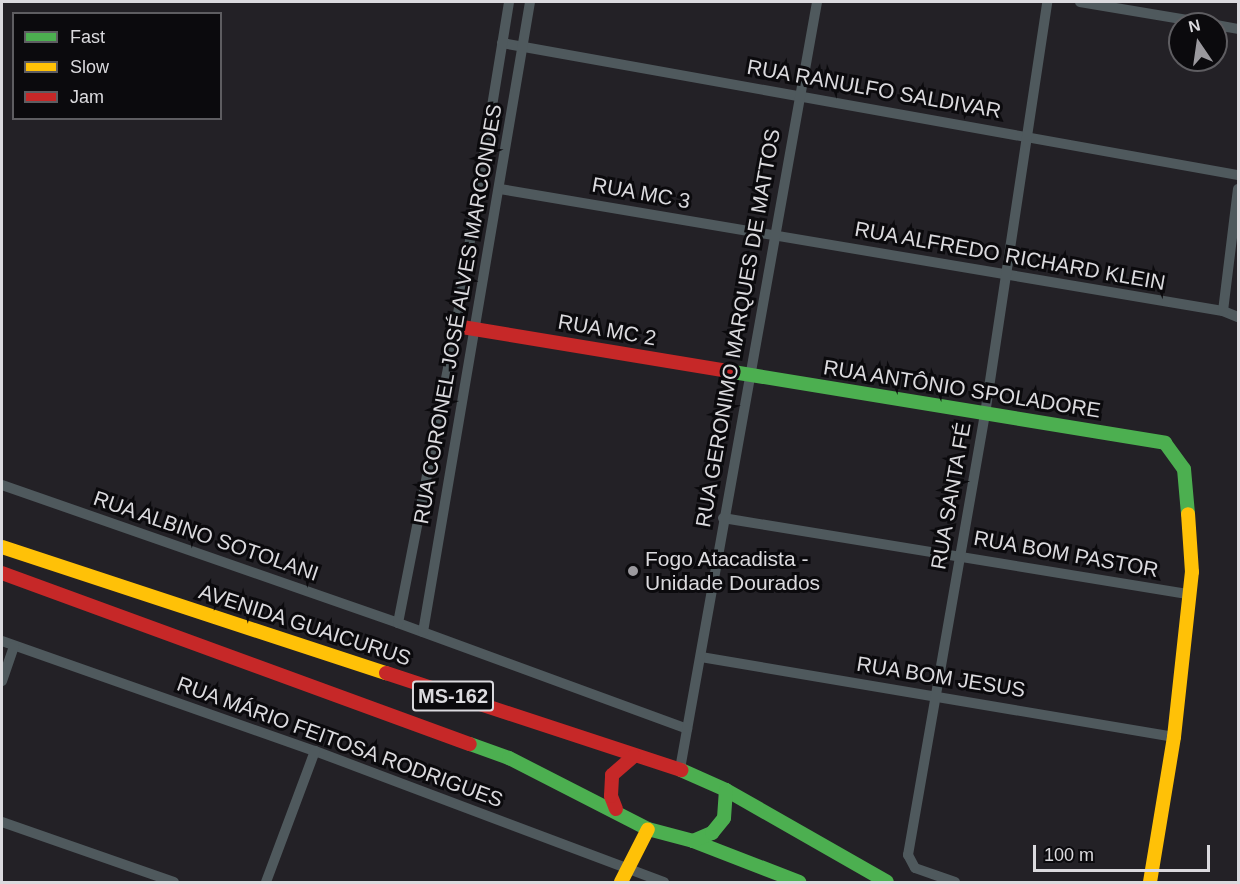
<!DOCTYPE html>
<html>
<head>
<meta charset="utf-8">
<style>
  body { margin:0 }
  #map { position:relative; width:1240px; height:884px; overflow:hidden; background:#232126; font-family:Helvetica,sans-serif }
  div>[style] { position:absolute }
  .street>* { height:10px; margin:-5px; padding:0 5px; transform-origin:5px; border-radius:5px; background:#4f595d }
  .fast>* { height:14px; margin:-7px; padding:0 7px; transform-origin:7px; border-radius:7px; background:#4caf50 }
  .slow>* { height:14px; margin:-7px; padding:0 7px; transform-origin:7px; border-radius:7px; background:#ffc107 }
  .jam>* { height:14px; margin:-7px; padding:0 7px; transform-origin:7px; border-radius:7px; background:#c62828 }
  .dots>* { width:16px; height:16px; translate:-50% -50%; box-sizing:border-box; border:3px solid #0b0a0d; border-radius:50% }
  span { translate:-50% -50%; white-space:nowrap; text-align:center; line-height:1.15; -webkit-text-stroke:6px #0b0a0d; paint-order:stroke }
  .shield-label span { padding:2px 4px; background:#0b0a0d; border:2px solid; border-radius:4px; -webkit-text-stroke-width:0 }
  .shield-label { font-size:20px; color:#dbdade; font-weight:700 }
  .street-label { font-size:21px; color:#dbdade }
  .poi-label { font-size:21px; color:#dbdade }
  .left { translate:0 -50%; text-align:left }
  .frame { position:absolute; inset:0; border:3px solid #dbdade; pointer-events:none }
  .legend { position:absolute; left:12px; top:12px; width:210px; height:108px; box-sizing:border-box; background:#0b0a0d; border:2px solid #5e5d61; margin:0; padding:8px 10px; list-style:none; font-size:18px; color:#dbdade }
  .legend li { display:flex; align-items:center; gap:12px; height:30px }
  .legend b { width:30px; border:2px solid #5e5d61 }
  .north { position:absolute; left:1168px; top:12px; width:60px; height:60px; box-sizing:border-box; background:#0b0a0d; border:2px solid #5e5d61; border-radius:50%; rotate:347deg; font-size:16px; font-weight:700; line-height:24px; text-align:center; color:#dbdade }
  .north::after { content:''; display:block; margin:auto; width:21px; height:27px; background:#9b999e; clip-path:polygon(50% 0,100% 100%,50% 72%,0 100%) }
  .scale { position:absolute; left:1033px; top:845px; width:177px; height:27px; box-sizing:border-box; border:3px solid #dbdade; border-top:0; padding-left:8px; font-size:18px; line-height:21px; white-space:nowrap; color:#dbdade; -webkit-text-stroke:4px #0b0a0d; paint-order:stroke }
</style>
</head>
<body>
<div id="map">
  <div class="street">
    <div style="left:1080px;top:2px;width:133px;rotate:9.5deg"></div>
    <div style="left:1216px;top:25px;width:22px;rotate:10deg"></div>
    <div style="left:502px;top:43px;width:748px;rotate:10.17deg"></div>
    <div style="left:500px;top:189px;width:733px;rotate:9.58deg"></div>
    <div style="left:1223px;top:311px;width:16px;rotate:22deg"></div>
    <div style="left:1223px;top:311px;width:123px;rotate:-83deg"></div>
    <div style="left:2px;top:485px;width:419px;rotate:19.2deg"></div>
    <div style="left:398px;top:623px;width:308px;rotate:20.1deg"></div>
    <div style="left:723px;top:518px;width:472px;rotate:9.3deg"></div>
    <div style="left:398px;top:623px;width:303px;rotate:-78.9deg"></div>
    <div style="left:456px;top:326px;width:328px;rotate:-80.7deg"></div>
    <div style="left:423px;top:632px;width:639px;rotate:-80.36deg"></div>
    <div style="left:2px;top:641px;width:332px;rotate:19.4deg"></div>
    <div style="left:315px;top:751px;width:373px;rotate:20.6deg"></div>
    <div style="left:701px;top:657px;width:480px;rotate:9.6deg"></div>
    <div style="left:2px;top:681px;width:37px;rotate:-71deg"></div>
    <div style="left:680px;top:769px;width:779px;rotate:-79.87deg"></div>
    <div style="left:2px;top:822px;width:182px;rotate:19.2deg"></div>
    <div style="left:266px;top:882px;width:140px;rotate:-69.5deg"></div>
    <div style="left:955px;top:882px;width:42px;rotate:-160.7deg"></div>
    <div style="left:915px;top:868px;width:15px;rotate:-118deg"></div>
    <div style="left:908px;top:855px;width:448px;rotate:-80.1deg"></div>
    <div style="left:985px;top:414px;width:417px;rotate:-81.4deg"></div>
  </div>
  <div class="fast">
    <div style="left:733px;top:372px;width:438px;rotate:9.3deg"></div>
    <div style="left:1165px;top:443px;width:32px;rotate:54deg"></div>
    <div style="left:1184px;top:469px;width:45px;rotate:84.9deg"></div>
    <div style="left:470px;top:744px;width:41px;rotate:19.7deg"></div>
    <div style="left:509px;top:758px;width:156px;rotate:27.1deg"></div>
    <div style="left:648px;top:829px;width:47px;rotate:14.9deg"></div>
    <div style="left:693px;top:841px;width:114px;rotate:21.1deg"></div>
    <div style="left:681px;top:770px;width:49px;rotate:24deg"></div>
    <div style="left:726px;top:790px;width:185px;rotate:29.7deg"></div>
    <div style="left:693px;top:841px;width:21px;rotate:-23deg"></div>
    <div style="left:712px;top:833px;width:19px;rotate:-51deg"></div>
    <div style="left:724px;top:818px;width:28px;rotate:-86deg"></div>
  </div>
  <div class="slow">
    <div style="left:2px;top:547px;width:404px;rotate:18.2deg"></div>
    <div style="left:621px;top:882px;width:59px;rotate:-63deg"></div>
    <div style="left:1150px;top:882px;width:147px;rotate:-80.6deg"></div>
    <div style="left:1174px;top:737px;width:166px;rotate:-83.8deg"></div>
    <div style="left:1192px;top:572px;width:58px;rotate:-93.9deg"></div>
  </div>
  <div class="jam">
    <div style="left:456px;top:326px;width:281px;rotate:9.4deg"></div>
    <div style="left:2px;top:573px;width:498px;rotate:20.1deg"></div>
    <div style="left:386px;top:673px;width:311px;rotate:18.2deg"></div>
    <div style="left:616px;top:809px;width:14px;rotate:-111deg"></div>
    <div style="left:611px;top:796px;width:21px;rotate:-87deg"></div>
    <div style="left:612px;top:775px;width:29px;rotate:-41deg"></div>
  </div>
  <div class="dots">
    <div style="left:633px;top:571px;background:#9b999e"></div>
  </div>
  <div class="shield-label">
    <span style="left:453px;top:696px">MS-162</span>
  </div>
  <div class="street-label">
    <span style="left:874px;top:89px;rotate:10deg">RUA RANULFO SALDIVAR</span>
    <span style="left:641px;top:193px;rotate:10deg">RUA MC 3</span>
    <span style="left:1010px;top:256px;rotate:10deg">RUA ALFREDO RICHARD KLEIN</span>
    <span style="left:458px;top:314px;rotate:-80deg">RUA CORONEL JOSÉ ALVES MARCONDES</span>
    <span style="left:738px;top:328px;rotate:-80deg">RUA GERONIMO MARQUES DE MATTOS</span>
    <span style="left:607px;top:330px;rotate:10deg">RUA MC 2</span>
    <span style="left:962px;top:389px;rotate:9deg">RUA ANTÔNIO SPOLADORE</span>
    <span style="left:951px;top:496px;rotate:-80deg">RUA SANTA FÉ</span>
    <span style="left:206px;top:536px;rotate:19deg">RUA ALBINO SOTOLANI</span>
    <span style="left:1066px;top:554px;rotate:10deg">RUA BOM PASTOR</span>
    <span style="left:305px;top:625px;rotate:18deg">AVENIDA GUAICURUS</span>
    <span style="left:941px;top:677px;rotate:9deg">RUA BOM JESUS</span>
    <span style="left:340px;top:742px;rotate:20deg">RUA MÁRIO FEITOSA RODRIGUES</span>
  </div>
  <div class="poi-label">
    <span class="left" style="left:645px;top:571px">Fogo Atacadista -<br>Unidade Dourados</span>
  </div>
  <div class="frame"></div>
  <ul class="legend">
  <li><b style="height:8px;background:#4caf50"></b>Fast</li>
  <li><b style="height:8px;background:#ffc107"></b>Slow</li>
  <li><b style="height:8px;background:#c62828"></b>Jam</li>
  </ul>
  <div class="north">N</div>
  <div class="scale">100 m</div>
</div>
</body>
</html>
